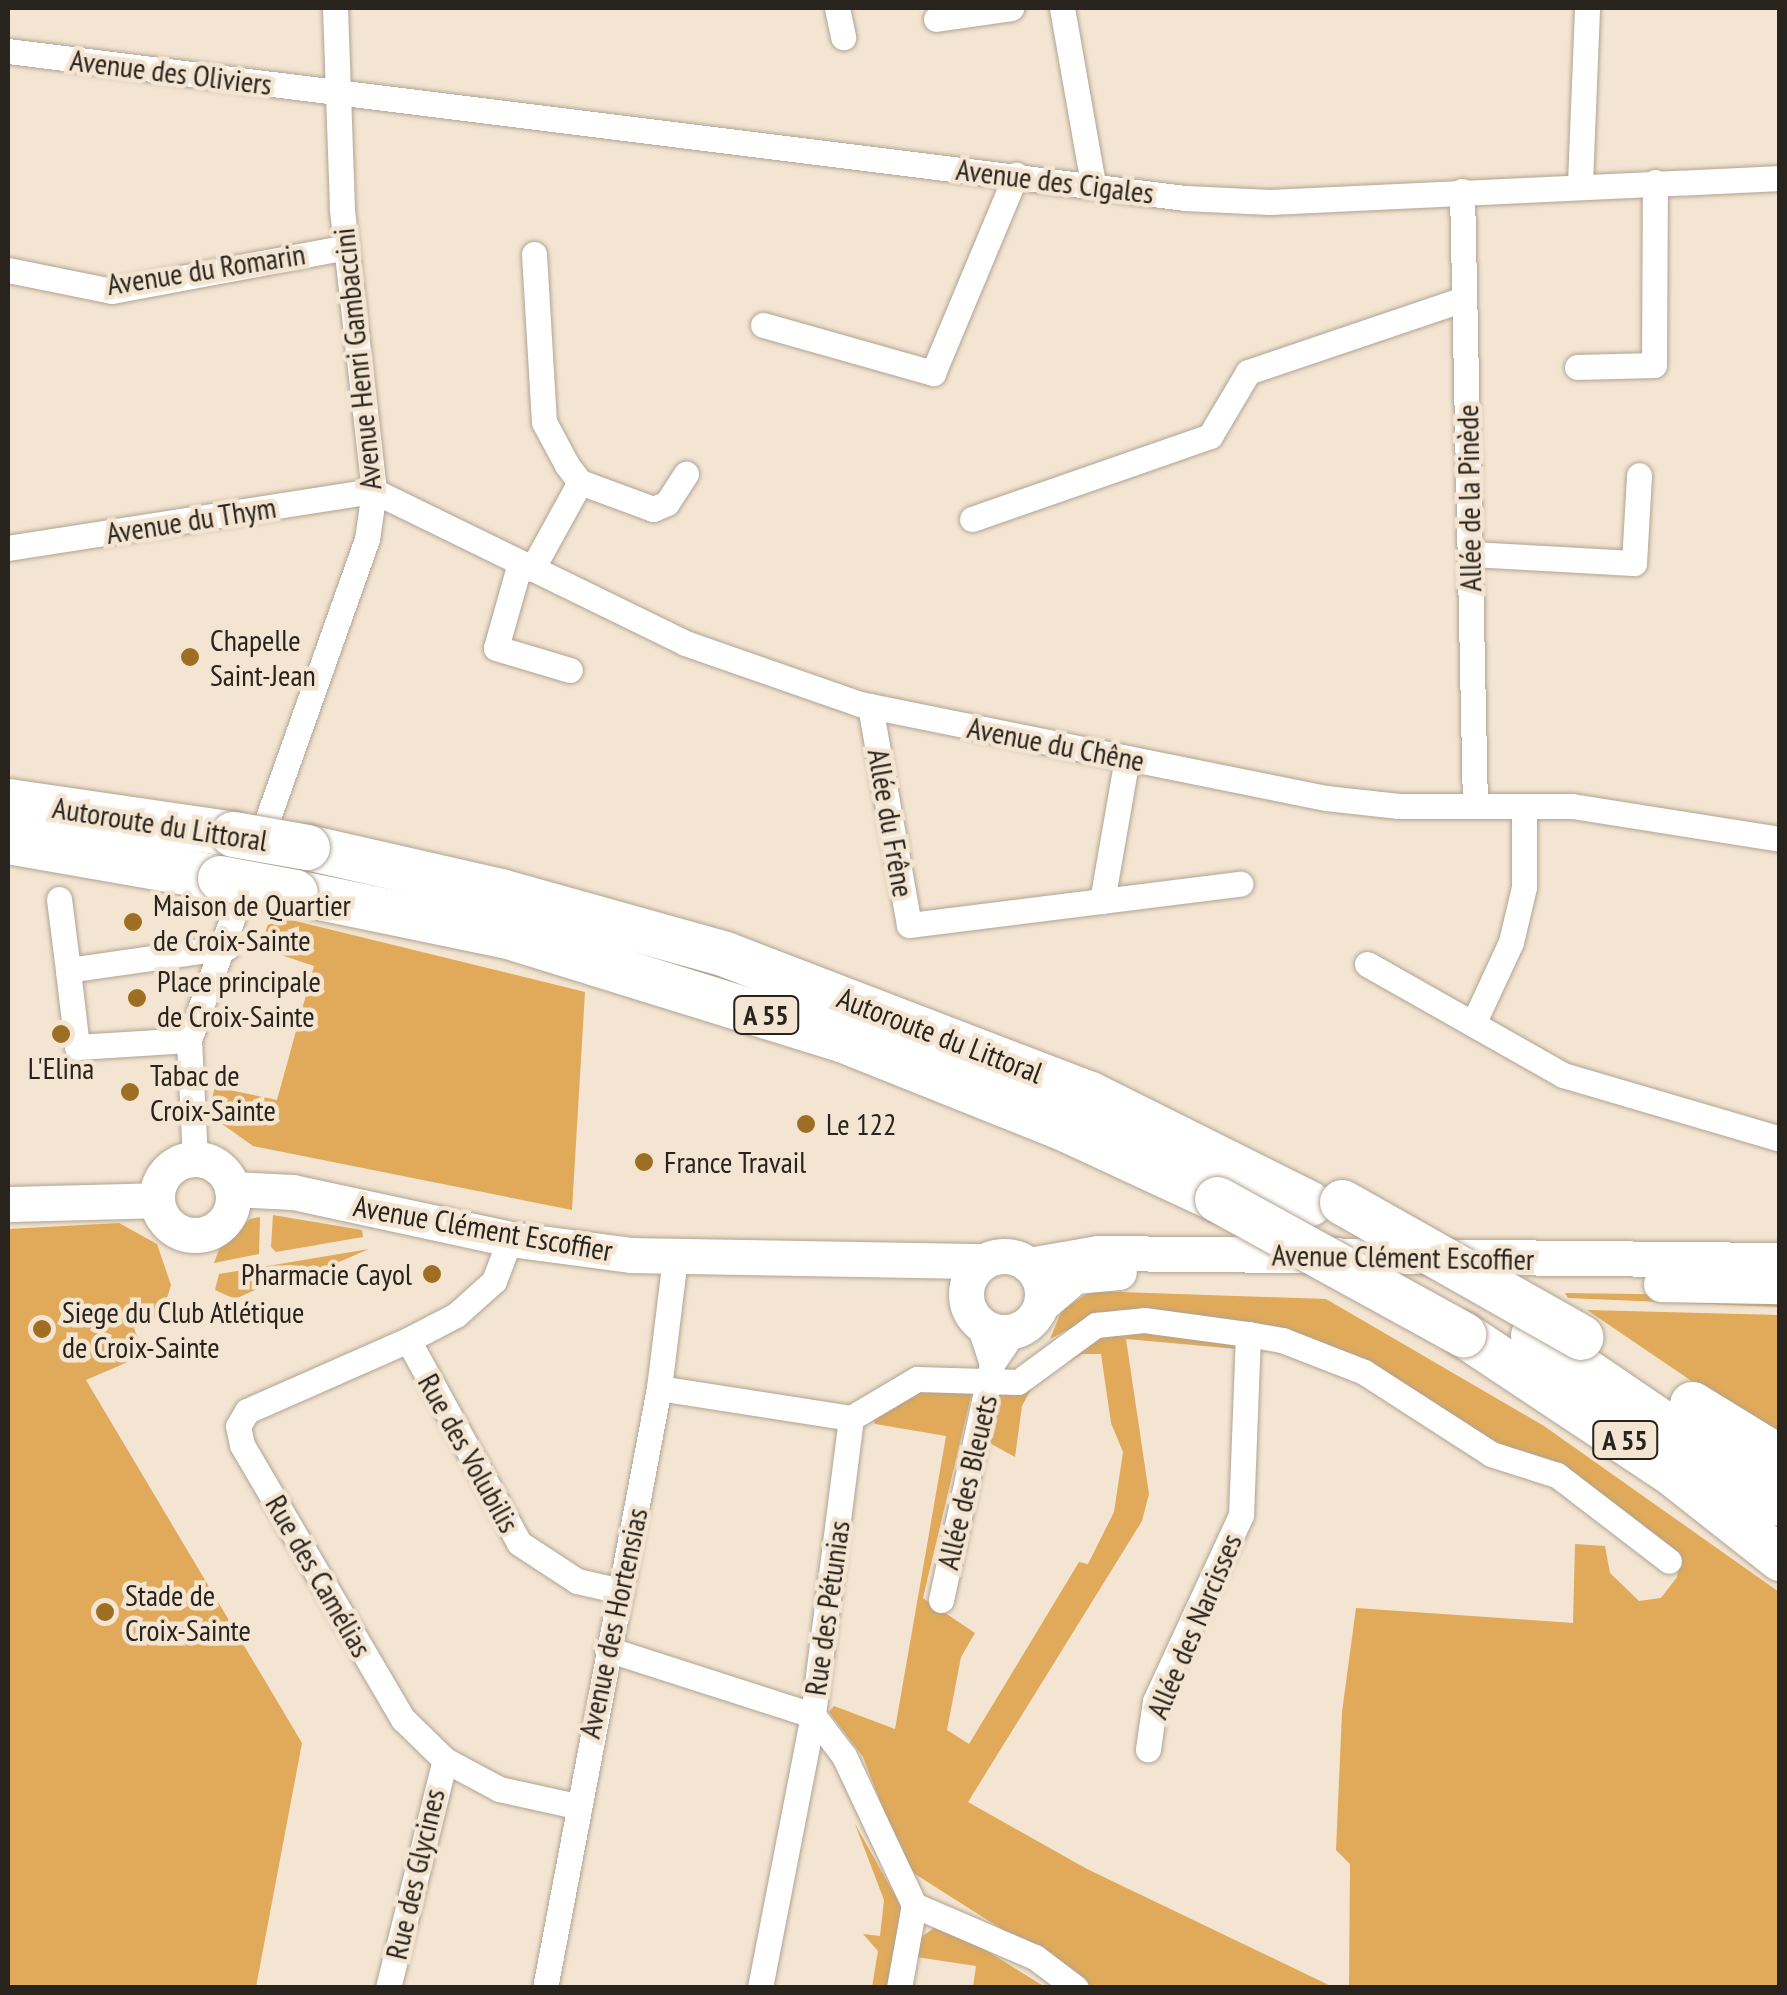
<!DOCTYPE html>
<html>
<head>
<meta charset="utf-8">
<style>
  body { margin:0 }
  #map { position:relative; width:1787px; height:1995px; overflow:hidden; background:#f3e5d2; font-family:"PT Sans Narrow",sans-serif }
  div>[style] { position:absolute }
  .green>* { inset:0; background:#e0aa5a }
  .roads { filter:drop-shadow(0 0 2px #b1a392) drop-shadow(0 0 2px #b1a392) }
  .street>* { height:25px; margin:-12.5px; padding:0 12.5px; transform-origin:12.5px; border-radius:12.5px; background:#fff }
  .secondary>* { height:35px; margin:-17.5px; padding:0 17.5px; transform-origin:17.5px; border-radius:17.5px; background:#fff }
  .secondary>.ring { margin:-17.5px; padding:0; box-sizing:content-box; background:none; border:35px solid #fff; border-radius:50% }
  .highway>* { height:45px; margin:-22.5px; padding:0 22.5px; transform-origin:22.5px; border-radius:22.5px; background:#fff }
  .bridges { filter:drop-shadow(0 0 2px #b1a392) drop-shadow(0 0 2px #b1a392) }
  .highway-bridge>* { height:45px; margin:-22.5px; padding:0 22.5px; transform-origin:22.5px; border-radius:22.5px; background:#fff }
  .dots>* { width:28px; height:28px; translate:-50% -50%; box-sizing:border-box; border:5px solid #f3e5d2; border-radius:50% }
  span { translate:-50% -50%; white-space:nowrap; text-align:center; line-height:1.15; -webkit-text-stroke:9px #f3e5d2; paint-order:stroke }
  .shield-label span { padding:2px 8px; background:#f3e5d2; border:2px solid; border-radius:8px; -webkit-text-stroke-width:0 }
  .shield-label { font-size:28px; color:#28231c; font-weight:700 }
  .street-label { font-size:30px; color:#28231c }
  .poi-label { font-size:30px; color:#28231c }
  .left { translate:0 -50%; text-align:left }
  .right { translate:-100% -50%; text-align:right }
  .frame { position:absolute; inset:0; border:10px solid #28231c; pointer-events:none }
</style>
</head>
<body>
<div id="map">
  <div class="green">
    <div style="clip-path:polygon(271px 915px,585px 992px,572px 1210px,253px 1146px,208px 1114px,215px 1087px,277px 1100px,314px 966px,260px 948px)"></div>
    <div style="clip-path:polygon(273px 1215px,362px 1230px,363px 1237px,276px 1252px,271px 1247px)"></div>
    <div style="clip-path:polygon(260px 1217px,259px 1254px,214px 1263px,219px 1249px,250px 1219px)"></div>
    <div style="clip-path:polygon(119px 1223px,157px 1244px,171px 1285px,162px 1314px,134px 1328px,144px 1355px,86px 1380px,302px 1743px,256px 1987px,8px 1987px,8px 1229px)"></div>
    <div style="clip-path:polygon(369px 1249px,279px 1288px,275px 1281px,235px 1299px,215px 1290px,219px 1274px)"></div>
    <div style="clip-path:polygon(1091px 1291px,1326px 1299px,1544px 1426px,1779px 1592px,1779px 1987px,1349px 1987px,1350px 1864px,1336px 1850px,1342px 1712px,1356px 1608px,1573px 1623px,1575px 1544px,1605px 1546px,1610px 1573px,1639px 1601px,1661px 1598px,1677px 1577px,1680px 1560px,1359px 1364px,1092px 1317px,1050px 1339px,1062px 1310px)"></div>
    <div style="clip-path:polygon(1565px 1293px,1779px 1296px,1779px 1307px,1568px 1298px)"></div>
    <div style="clip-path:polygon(1587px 1310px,1779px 1315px,1779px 1440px,1743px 1416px)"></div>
    <div style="clip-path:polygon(1124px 1327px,1234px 1342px,1238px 1349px,1126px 1339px,1149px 1494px,1142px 1521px,968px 1802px,1087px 1869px,1333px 1987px,1093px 1987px,915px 1874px,901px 1856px,863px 1757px,829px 1712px,834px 1706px,895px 1729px,946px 1436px,875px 1424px,871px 1414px,913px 1390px,972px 1392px,923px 1598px,975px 1633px,961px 1657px,947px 1730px,969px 1744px,1079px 1562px,1088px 1564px,1114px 1512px,1123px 1452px,1111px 1423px,1101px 1354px,1082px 1354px,1035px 1382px,1022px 1406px,1015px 1457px,986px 1441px,993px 1395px,1014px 1393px,1083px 1341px)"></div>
    <div style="clip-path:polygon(855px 1824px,901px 1906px,889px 1987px,872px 1987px,878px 1951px,863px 1934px,880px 1936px,884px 1900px)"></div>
    <div style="clip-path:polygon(934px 1928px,965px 1937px,1045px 1987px,973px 1987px,976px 1966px,916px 1957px,913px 1943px)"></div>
  </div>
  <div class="roads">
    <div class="street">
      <div style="left:837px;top:8px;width:30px;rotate:78deg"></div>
      <div style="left:1062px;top:8px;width:179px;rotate:80deg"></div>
      <div style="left:936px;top:19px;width:76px;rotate:-8.3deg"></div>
      <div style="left:8px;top:51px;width:1186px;rotate:7.12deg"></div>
      <div style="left:1185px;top:198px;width:85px;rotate:2.7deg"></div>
      <div style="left:1270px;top:202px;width:511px;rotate:-2.69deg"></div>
      <div style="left:1580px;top:183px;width:175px;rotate:-87.7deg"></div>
      <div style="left:1462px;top:191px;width:615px;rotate:88.79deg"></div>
      <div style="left:534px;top:254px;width:168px;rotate:86.6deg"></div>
      <div style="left:544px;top:422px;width:49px;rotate:61.9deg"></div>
      <div style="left:567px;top:465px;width:21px;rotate:53deg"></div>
      <div style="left:580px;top:482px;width:78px;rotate:20.3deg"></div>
      <div style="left:653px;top:509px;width:15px;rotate:-23deg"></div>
      <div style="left:667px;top:503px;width:35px;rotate:-57deg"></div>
      <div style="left:8px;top:270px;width:106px;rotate:11.4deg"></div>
      <div style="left:112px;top:291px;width:238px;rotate:-10.6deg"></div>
      <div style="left:763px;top:325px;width:177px;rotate:15.8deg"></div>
      <div style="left:933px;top:373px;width:215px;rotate:-67.3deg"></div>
      <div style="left:1577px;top:367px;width:77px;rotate:-1.5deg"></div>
      <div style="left:1654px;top:365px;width:183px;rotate:-89.7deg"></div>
      <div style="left:972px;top:519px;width:252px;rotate:-19.2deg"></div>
      <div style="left:1210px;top:436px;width:74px;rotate:-59.3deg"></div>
      <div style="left:1248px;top:372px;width:228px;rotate:-18.7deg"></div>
      <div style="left:8px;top:548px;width:370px;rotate:-8.9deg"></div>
      <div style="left:374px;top:491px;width:346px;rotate:26deg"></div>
      <div style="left:685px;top:643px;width:185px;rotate:19.2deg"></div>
      <div style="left:860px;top:704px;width:475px;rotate:11.4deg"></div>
      <div style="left:1326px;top:798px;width:73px;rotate:6.3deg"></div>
      <div style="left:1399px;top:806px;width:173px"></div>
      <div style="left:1572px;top:806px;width:211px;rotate:9deg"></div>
      <div style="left:1471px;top:554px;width:163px;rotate:3.2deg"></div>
      <div style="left:1634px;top:563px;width:88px;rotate:-86.7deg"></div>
      <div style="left:520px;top:563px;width:88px;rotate:105.8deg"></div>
      <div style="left:496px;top:648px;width:77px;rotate:16.6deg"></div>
      <div style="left:532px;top:569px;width:99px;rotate:-61.1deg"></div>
      <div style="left:870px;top:706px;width:222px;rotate:79.9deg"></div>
      <div style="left:909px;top:925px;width:334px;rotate:-7.1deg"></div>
      <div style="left:59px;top:899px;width:72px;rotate:82.8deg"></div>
      <div style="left:1102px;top:901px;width:145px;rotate:-80.1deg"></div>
      <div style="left:1367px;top:964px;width:225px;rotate:29.5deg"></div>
      <div style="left:1563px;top:1075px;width:226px;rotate:16.4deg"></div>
      <div style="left:1473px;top:1024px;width:90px;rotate:-65.1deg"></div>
      <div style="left:1511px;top:942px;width:57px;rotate:-76.7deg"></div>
      <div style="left:1524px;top:887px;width:80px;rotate:-90deg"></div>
      <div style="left:189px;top:1040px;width:112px;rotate:176.4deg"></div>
      <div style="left:77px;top:1047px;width:78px;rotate:-96.7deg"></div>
      <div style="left:68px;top:970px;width:161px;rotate:-8.2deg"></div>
      <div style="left:195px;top:1159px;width:119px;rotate:-92.9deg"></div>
      <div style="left:189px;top:1040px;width:532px;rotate:-70.44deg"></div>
      <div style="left:367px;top:539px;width:49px;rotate:-81.7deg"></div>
      <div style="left:374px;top:491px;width:285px;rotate:-96.5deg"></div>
      <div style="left:342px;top:208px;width:200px;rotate:-92deg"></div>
      <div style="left:510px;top:1239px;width:45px;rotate:110.9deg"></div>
      <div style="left:494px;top:1281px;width:51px;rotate:138.2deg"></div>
      <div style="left:456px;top:1315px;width:54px;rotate:152.5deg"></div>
      <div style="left:408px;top:1340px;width:231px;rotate:61.3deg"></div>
      <div style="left:519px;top:1543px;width:69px;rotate:33.2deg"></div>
      <div style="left:577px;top:1581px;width:45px;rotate:12.8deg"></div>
      <div style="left:1248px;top:1334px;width:35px;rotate:10deg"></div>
      <div style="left:1282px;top:1340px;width:88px;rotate:21.3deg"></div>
      <div style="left:1364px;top:1372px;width:151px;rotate:32.8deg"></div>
      <div style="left:1491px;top:1454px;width:69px;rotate:17.7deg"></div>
      <div style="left:1557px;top:1475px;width:141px;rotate:37.5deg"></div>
      <div style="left:408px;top:1340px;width:176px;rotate:156.2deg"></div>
      <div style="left:247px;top:1411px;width:17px;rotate:121deg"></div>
      <div style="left:238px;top:1426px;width:19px;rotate:78deg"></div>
      <div style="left:242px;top:1445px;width:318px;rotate:59.6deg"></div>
      <div style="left:403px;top:1719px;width:59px;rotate:44.3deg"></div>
      <div style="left:445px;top:1760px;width:61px;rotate:28.2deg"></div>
      <div style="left:499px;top:1789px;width:79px;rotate:12.4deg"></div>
      <div style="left:992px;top:1364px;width:40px;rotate:-56deg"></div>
      <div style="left:659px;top:1388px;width:194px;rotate:8.9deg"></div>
      <div style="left:851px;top:1418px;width:299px;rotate:97.3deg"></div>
      <div style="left:813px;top:1715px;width:278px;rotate:101deg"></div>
      <div style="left:851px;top:1418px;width:77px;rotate:-30.6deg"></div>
      <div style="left:917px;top:1379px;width:101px;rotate:1.7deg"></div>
      <div style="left:1018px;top:1382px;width:97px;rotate:-36.2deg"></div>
      <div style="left:1096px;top:1325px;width:48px;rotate:-5.9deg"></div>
      <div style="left:1144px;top:1320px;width:105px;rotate:7.7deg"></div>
      <div style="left:1248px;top:1334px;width:181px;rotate:92.2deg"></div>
      <div style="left:1241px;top:1515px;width:205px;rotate:114.8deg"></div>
      <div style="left:1155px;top:1701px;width:49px;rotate:98.3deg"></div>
      <div style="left:941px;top:1600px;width:241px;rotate:-77.8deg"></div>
      <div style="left:992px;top:1364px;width:41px;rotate:-108.4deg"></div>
      <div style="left:607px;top:1649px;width:216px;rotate:17.8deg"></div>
      <div style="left:813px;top:1715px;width:51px;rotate:52.9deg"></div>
      <div style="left:844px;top:1756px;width:165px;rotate:64.8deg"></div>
      <div style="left:914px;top:1905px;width:132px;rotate:23.3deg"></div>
      <div style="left:1035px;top:1957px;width:51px;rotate:37.1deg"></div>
      <div style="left:388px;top:1988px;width:235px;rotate:-76deg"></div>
      <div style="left:545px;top:1988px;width:611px;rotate:-79.24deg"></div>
      <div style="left:659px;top:1388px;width:131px;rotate:-83deg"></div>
      <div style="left:899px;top:1988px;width:84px;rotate:-79.8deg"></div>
    </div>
    <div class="secondary">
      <div class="ring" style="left:157px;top:1159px;width:41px;height:41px"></div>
      <div style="left:232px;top:1189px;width:61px;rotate:2.8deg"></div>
      <div style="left:293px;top:1192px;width:222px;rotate:12.2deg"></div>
      <div style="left:510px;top:1239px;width:123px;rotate:7.5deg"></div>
      <div style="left:632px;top:1255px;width:352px;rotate:1deg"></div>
      <div style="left:8px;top:1204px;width:149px;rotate:-1.5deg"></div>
      <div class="ring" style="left:966px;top:1256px;width:41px;height:41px"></div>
      <div style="left:1029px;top:1265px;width:70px;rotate:-9.9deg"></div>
      <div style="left:1098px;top:1253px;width:682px;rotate:0.59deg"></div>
      <div style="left:1661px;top:1284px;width:119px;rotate:1deg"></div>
      <div style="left:1041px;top:1305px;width:45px;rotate:-40.5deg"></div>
      <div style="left:1075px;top:1276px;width:44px;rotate:-5.2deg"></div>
    </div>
    <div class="highway">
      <div style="left:8px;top:801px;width:227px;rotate:8.3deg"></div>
      <div style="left:8px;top:841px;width:215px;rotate:9.9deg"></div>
      <div style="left:307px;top:847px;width:198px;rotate:12.8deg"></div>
      <div style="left:500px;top:891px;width:234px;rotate:15.6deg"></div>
      <div style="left:725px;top:954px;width:391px;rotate:21deg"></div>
      <div style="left:1090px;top:1094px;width:245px;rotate:26.5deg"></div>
      <div style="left:295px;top:892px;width:217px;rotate:11.7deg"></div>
      <div style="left:508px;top:936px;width:349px;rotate:17.2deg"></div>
      <div style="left:841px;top:1039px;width:242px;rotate:21.8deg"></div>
      <div style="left:1066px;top:1129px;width:166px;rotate:24.9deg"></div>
      <div style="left:1463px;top:1334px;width:250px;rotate:33.6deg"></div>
      <div style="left:1671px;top:1472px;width:139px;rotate:38.3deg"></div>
      <div style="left:1533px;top:1335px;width:299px;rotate:34.2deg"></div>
      <div style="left:1692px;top:1404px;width:103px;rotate:31.5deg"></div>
    </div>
  </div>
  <div class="bridges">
    <div class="highway-bridge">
      <div style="left:233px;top:834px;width:75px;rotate:10deg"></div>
      <div style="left:220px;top:878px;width:76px;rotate:10.6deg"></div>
      <div style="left:1217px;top:1199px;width:281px;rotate:28.8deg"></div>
      <div style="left:1342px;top:1202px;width:274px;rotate:29.5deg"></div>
    </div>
  </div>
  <div class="dots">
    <div style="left:190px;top:657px;background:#9e6f22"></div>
    <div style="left:133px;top:922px;background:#9e6f22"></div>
    <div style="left:137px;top:998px;background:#9e6f22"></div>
    <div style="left:61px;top:1034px;background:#9e6f22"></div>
    <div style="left:130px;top:1092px;background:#9e6f22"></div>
    <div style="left:806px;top:1124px;background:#9e6f22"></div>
    <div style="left:644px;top:1162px;background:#9e6f22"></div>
    <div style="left:432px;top:1274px;background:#9e6f22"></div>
    <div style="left:42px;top:1329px;background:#9e6f22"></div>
    <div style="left:105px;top:1612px;background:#9e6f22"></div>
  </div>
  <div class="shield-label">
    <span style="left:766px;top:1015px">A 55</span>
    <span style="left:1625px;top:1440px">A 55</span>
  </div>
  <div class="street-label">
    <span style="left:171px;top:72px;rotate:7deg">Avenue des Oliviers</span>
    <span style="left:1055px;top:181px;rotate:7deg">Avenue des Cigales</span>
    <span style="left:206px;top:269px;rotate:-9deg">Avenue du Romarin</span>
    <span style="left:357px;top:359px;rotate:-96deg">Avenue Henri Gambaccini</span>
    <span style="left:1469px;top:498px;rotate:-91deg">Allée de la Pinède</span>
    <span style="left:191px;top:520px;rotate:-9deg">Avenue du Thym</span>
    <span style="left:1056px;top:744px;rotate:11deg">Avenue du Chêne</span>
    <span style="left:891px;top:823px;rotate:80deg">Allée du Frêne</span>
    <span style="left:160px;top:824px;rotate:9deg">Autoroute du Littoral</span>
    <span style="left:940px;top:1035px;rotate:21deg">Autoroute du Littoral</span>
    <span style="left:483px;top:1228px;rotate:10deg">Avenue Clément Escoffier</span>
    <span style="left:1403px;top:1257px;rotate:1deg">Avenue Clément Escoffier</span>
    <span style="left:469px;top:1453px;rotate:61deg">Rue des Volubilis</span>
    <span style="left:967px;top:1482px;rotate:-77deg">Allée des Bleuets</span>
    <span style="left:319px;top:1576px;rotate:60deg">Rue des Camélias</span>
    <span style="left:827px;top:1608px;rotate:-82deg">Rue des Pétunias</span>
    <span style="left:613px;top:1623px;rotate:-78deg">Avenue des Hortensias</span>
    <span style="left:1194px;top:1626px;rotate:-67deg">Allée des Narcisses</span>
    <span style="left:415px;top:1874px;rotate:-77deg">Rue des Glycines</span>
  </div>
  <div class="poi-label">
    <span class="left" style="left:210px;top:657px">Chapelle<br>Saint-Jean</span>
    <span class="left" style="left:153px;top:922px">Maison de Quartier<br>de Croix-Sainte</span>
    <span class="left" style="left:157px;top:998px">Place principale<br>de Croix-Sainte</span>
    <span style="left:61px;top:1068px">L'Elina</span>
    <span class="left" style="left:150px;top:1092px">Tabac de<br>Croix-Sainte</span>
    <span class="left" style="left:826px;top:1124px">Le 122</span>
    <span class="left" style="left:664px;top:1162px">France Travail</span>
    <span class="right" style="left:412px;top:1274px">Pharmacie Cayol</span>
    <span class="left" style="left:62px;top:1329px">Siege du Club Atlétique<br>de Croix-Sainte</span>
    <span class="left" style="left:125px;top:1612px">Stade de<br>Croix-Sainte</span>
  </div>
  <div class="frame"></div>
</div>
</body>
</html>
